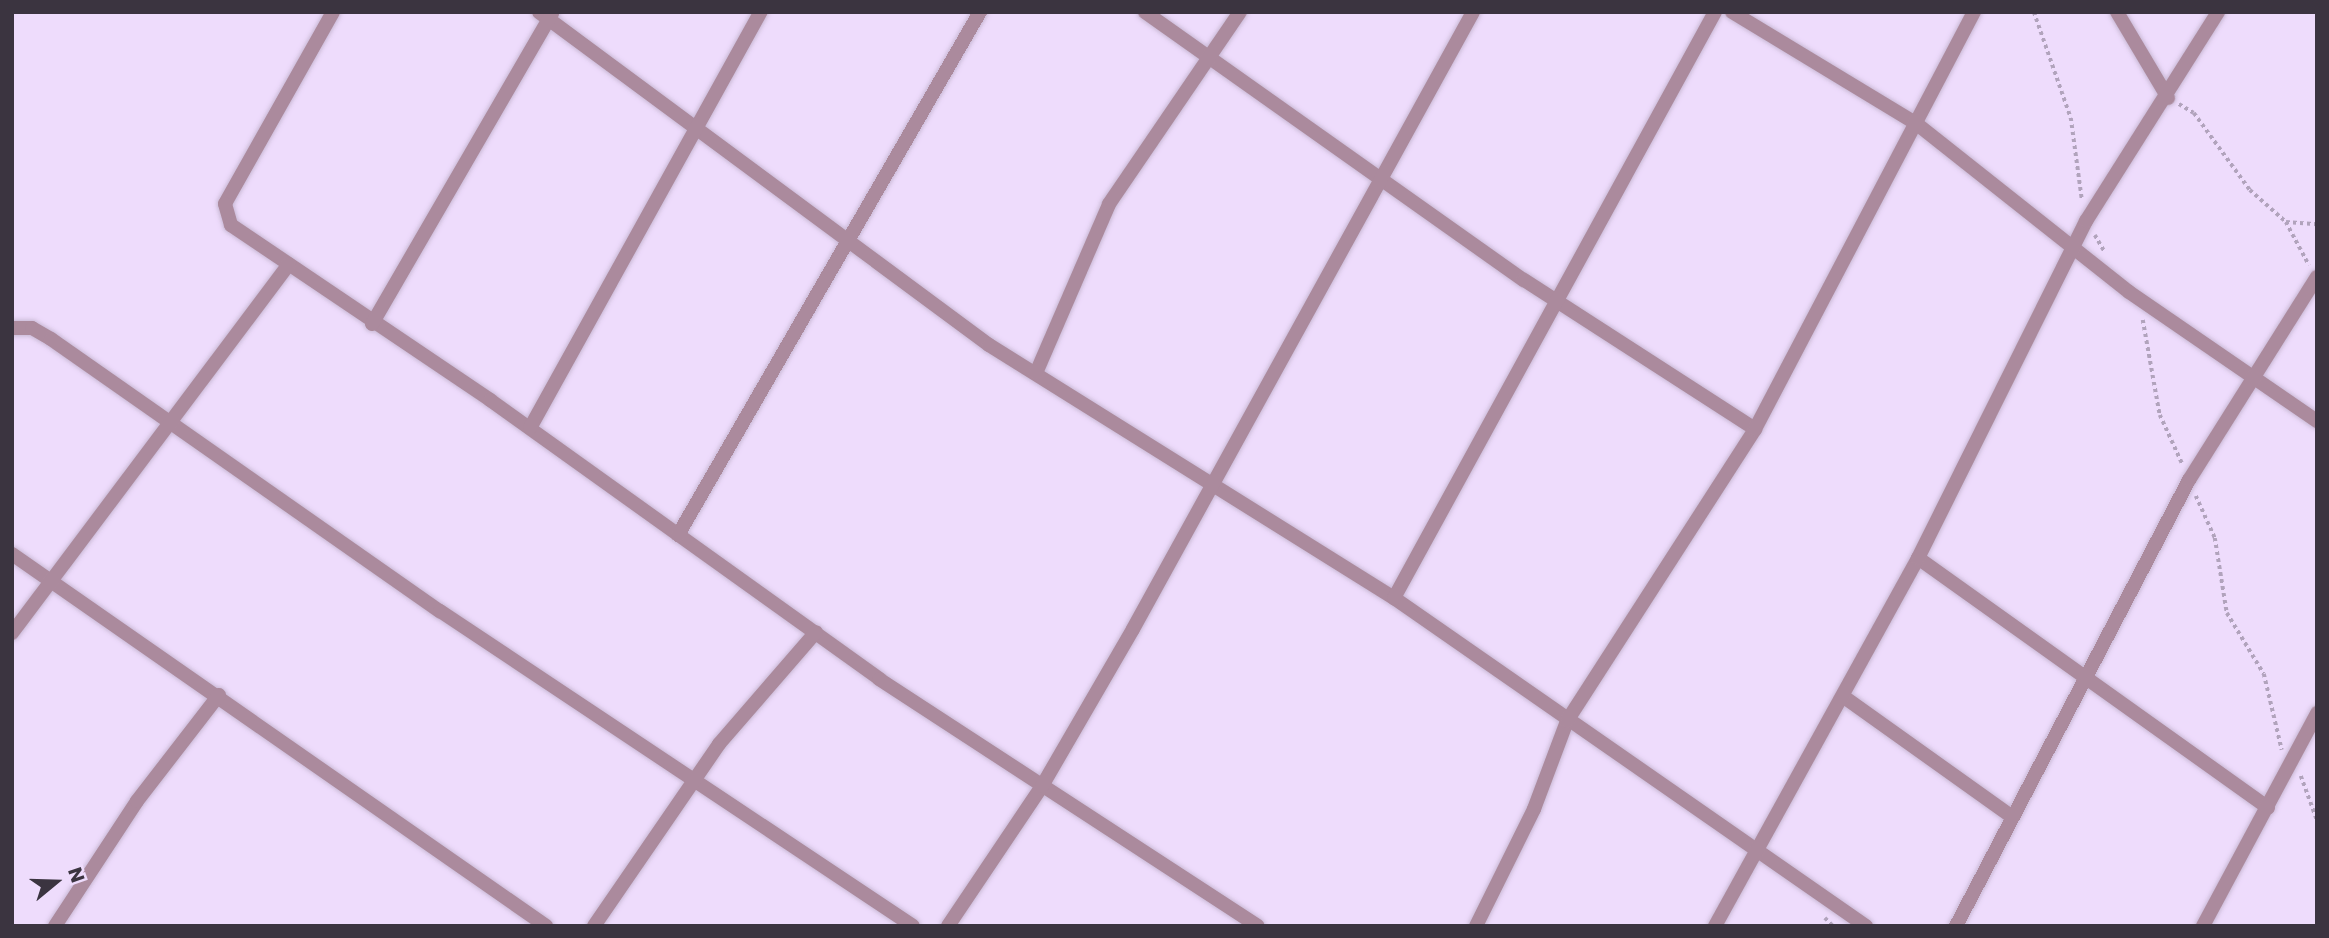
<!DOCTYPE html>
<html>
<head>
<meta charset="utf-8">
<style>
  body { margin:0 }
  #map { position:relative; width:2329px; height:938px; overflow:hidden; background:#eedcfc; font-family:Poppins,sans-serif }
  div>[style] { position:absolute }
  .path>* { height:3.5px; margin-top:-1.75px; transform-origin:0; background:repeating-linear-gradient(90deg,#b1a3bc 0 3.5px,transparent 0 7px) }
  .roads { filter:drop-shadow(0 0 2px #cabad6) drop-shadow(0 0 2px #cabad6) }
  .street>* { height:14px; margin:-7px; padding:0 7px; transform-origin:7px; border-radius:7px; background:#ab8a9d }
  span { translate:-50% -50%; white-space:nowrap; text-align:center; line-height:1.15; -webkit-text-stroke:5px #eedcfc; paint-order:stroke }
  .frame { position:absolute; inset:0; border:14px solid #3b3440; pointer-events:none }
  .north { position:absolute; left:21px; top:847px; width:70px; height:70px; -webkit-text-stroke:5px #eedcfc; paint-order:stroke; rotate:71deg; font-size:19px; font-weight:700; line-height:28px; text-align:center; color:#3b3440 }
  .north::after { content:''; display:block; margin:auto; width:24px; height:32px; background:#3b3440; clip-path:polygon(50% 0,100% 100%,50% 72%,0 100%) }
</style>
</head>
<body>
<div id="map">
  <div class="path">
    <div style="left:2034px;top:12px;width:112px;rotate:70.8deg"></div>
    <div style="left:2071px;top:118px;width:82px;rotate:82.3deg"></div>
    <div style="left:2179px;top:104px;width:17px;rotate:31deg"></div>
    <div style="left:2194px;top:113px;width:95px;rotate:54deg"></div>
    <div style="left:2250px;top:190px;width:48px;rotate:41.6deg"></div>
    <div style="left:2286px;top:222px;width:49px;rotate:61.9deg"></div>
    <div style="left:2286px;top:222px;width:31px;rotate:4deg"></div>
    <div style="left:2095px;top:235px;width:20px;rotate:60deg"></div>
    <div style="left:2143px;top:320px;width:97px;rotate:79.9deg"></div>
    <div style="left:2160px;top:415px;width:53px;rotate:65.4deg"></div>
    <div style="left:2196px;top:496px;width:46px;rotate:65.7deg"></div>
    <div style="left:2215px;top:538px;width:76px;rotate:80.9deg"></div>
    <div style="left:2227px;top:613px;width:71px;rotate:58.8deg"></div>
    <div style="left:2264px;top:674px;width:78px;rotate:76.7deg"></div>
    <div style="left:2301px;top:776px;width:47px;rotate:70deg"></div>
    <div style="left:1825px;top:918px;width:11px;rotate:45deg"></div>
  </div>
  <div class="roads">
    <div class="street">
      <div style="left:333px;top:12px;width:220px;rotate:119.4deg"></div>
      <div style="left:225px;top:204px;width:22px;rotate:74deg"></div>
      <div style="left:231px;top:225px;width:313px;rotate:34deg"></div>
      <div style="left:490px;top:400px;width:479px;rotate:35.6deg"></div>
      <div style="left:879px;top:679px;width:452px;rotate:33.1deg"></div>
      <div style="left:539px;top:12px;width:560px;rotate:36.5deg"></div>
      <div style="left:989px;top:345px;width:478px;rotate:32deg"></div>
      <div style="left:1394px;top:598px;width:575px;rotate:34.8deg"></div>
      <div style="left:1145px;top:12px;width:464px;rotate:35.3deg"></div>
      <div style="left:1524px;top:280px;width:275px;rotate:32.8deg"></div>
      <div style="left:1732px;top:12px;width:216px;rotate:31.2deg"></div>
      <div style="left:1917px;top:124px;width:270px;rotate:38.4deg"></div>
      <div style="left:2129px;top:292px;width:228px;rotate:34.5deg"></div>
      <div style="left:2117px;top:12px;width:100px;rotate:59.3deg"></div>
      <div style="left:372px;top:324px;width:359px;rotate:-59.9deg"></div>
      <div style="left:12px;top:328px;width:20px"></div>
      <div style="left:32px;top:328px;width:22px;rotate:30deg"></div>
      <div style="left:51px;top:339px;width:475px;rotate:35deg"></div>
      <div style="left:440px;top:611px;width:568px;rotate:33.66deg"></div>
      <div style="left:1036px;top:373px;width:184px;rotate:-66.6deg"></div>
      <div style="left:1109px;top:204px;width:232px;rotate:-55.7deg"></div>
      <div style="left:530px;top:428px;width:476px;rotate:-61deg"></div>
      <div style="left:678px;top:535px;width:604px;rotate:-60deg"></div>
      <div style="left:12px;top:554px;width:651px;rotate:34.86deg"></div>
      <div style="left:1918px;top:558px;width:430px;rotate:35.5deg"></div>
      <div style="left:1394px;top:598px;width:668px;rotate:-61.29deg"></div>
      <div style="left:12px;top:633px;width:461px;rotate:-53.1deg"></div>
      <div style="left:1844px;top:697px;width:205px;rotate:35.5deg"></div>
      <div style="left:55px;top:926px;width:149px;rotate:-56.7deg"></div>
      <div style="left:137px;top:801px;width:134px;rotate:-52.3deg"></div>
      <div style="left:594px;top:926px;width:221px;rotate:-55.5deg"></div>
      <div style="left:719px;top:744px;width:148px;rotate:-49.1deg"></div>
      <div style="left:948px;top:926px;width:169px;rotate:-56.1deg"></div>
      <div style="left:1042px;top:786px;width:181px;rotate:-59.9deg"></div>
      <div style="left:1133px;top:629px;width:704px;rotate:-61.14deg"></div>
      <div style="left:1476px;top:926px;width:131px;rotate:-63.6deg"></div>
      <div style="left:1534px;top:809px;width:94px;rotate:-69.4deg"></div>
      <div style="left:1567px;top:721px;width:347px;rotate:-57.2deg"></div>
      <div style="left:1755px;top:429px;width:471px;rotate:-62.3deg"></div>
      <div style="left:1715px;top:926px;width:420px;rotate:-61.1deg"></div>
      <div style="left:1918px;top:558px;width:377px;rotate:-63.5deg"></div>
      <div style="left:2086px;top:221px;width:247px;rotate:-57.7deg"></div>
      <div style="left:1956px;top:926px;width:503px;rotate:-62.42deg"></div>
      <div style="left:2189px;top:480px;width:240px;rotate:-57.8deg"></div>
      <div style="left:2203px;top:926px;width:242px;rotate:-61.8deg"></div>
    </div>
  </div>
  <div class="frame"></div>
  <div class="north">N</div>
</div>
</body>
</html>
